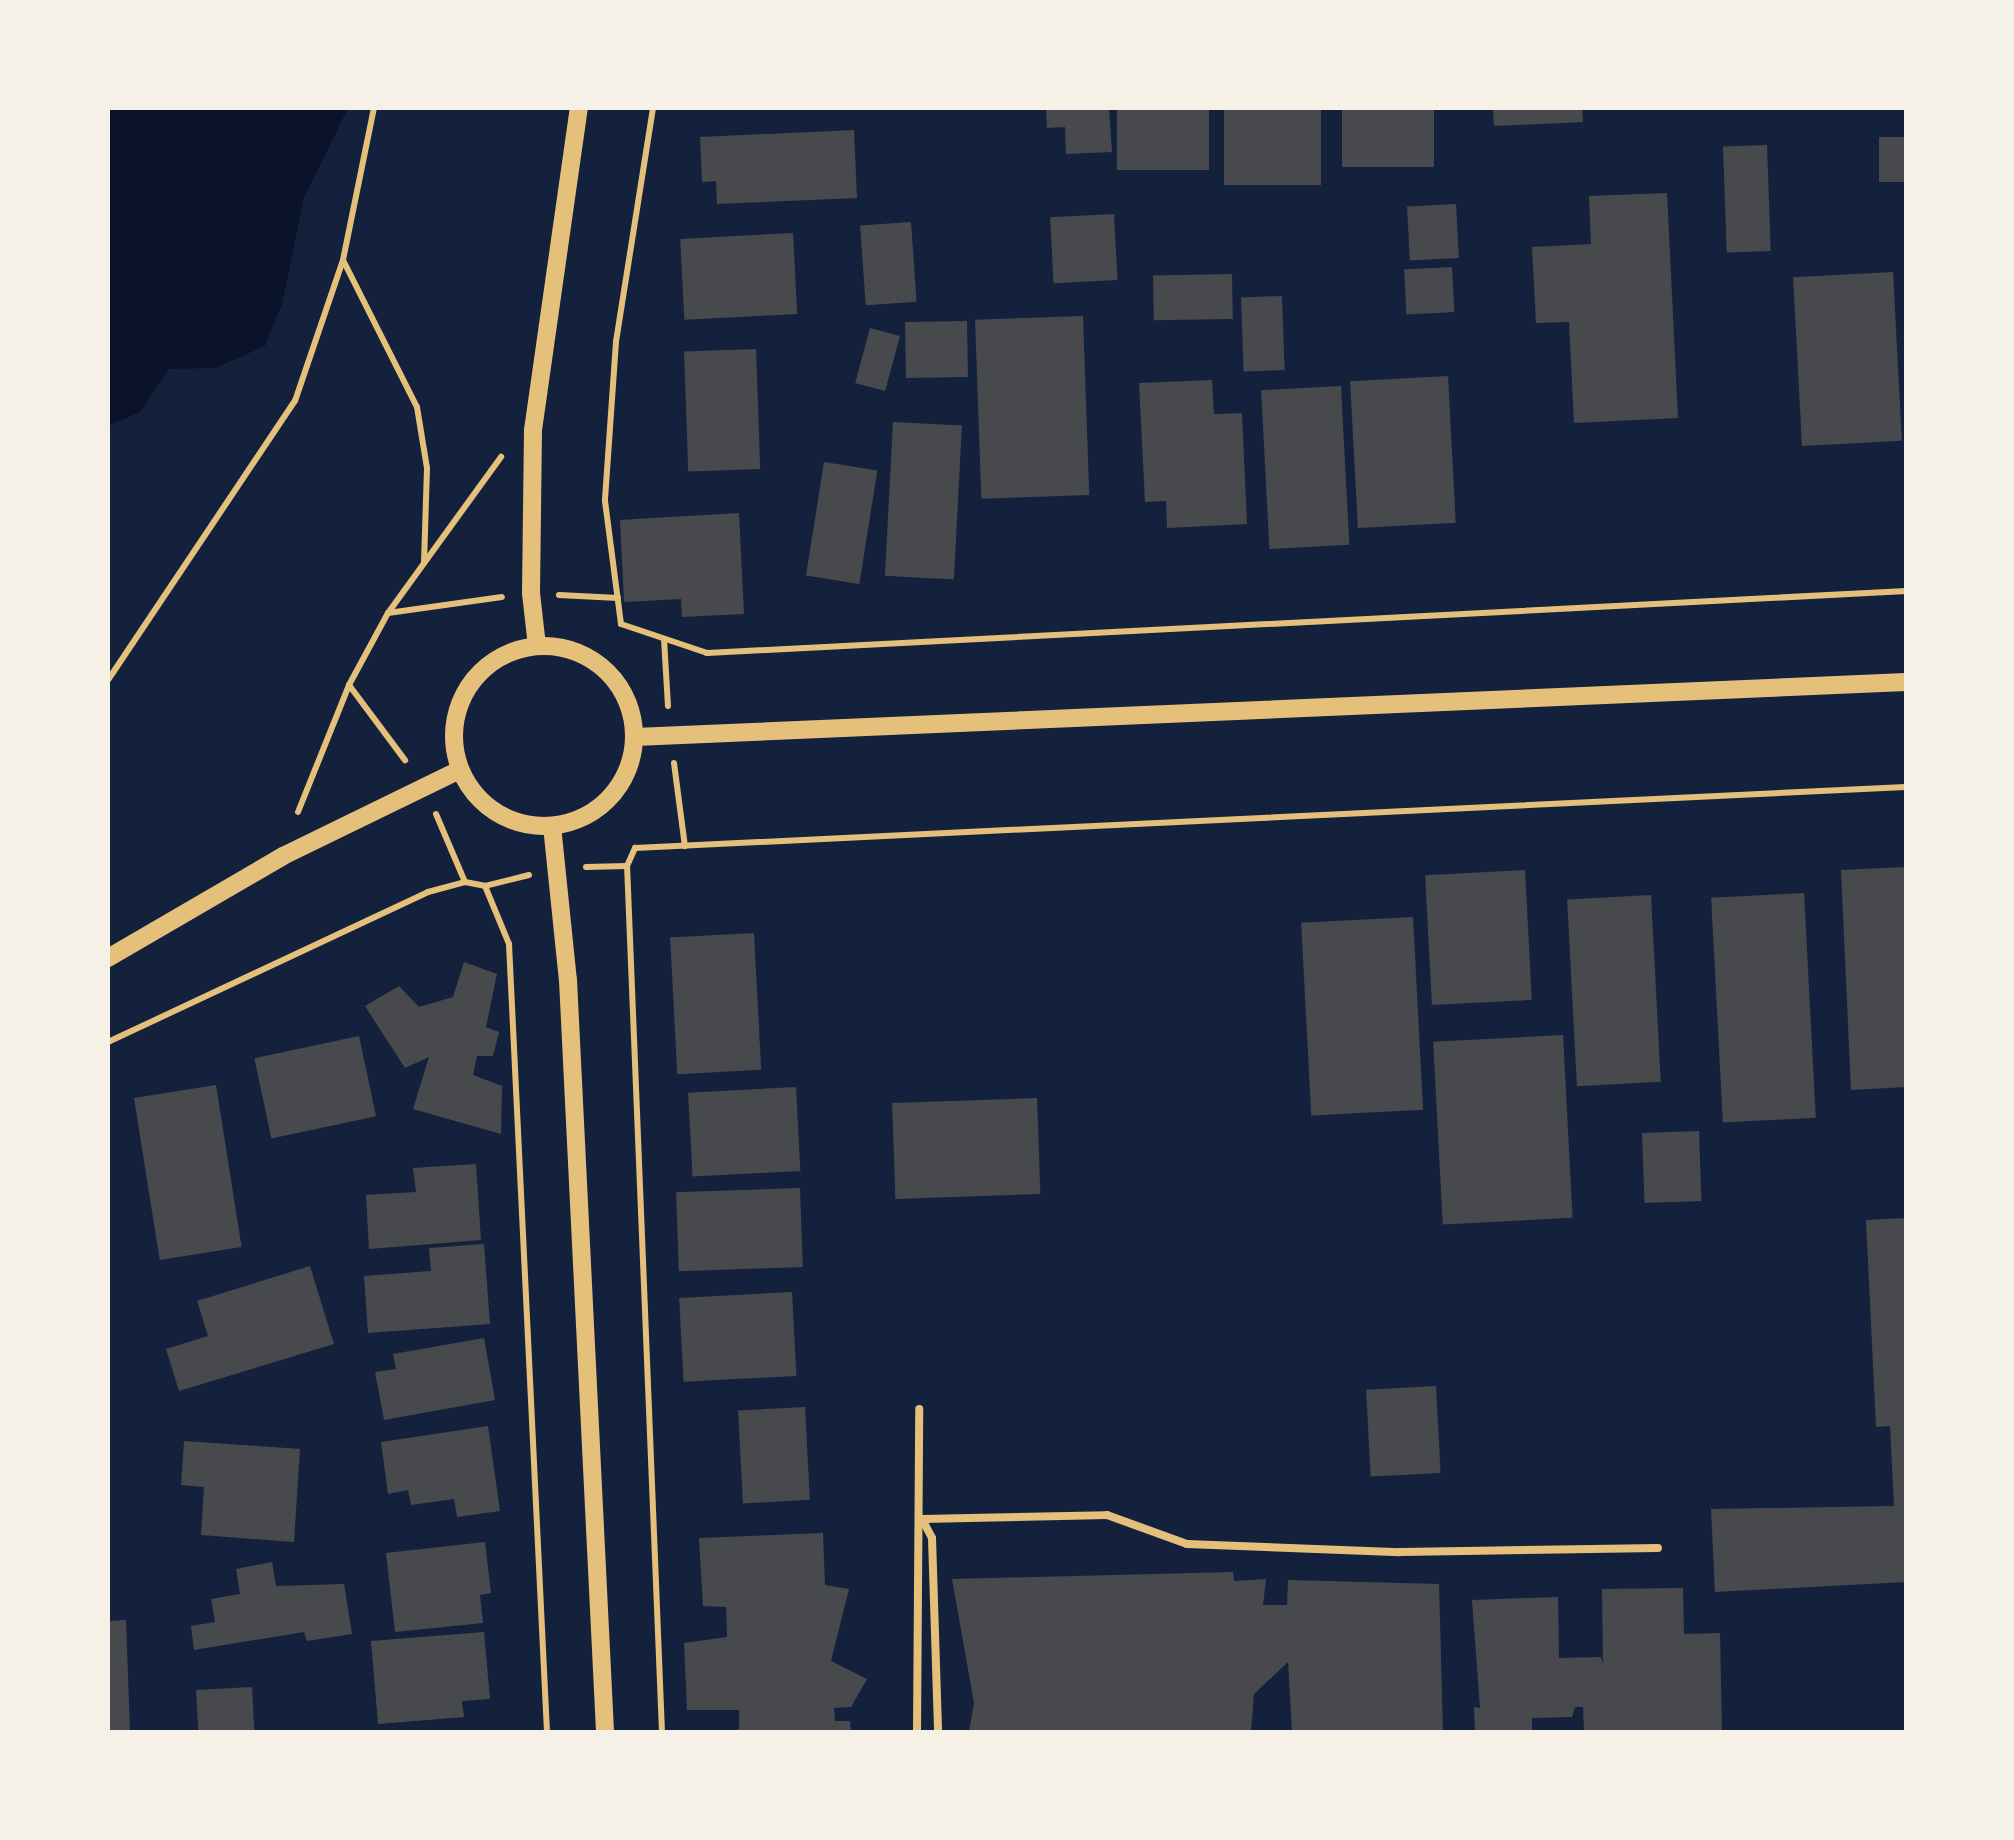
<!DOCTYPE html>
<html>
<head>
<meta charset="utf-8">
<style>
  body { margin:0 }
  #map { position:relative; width:2014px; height:1840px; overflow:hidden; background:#14213d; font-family:Roboto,sans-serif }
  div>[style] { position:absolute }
  .water>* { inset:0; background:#0b132b }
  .building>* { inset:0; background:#48494c; transform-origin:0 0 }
  .path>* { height:6px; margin:-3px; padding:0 3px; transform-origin:3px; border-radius:3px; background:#e5c07b }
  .service>* { height:8px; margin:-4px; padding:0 4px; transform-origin:4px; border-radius:4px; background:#e5c07b }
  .tertiary>* { height:18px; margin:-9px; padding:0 9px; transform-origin:9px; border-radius:9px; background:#e5c07b }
  .tertiary>.ring { margin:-9px; padding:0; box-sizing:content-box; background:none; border:18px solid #e5c07b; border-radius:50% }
  span { translate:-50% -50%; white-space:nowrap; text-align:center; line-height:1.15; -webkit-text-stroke:10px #f6f1e7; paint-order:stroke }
  .frame { position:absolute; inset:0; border:110px solid #f6f1e7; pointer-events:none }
</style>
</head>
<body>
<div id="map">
  <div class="water">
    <div style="clip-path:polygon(108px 108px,348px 108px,304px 198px,282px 304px,265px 346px,216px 368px,169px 369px,140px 412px,108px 426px)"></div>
  </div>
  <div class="building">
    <div style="clip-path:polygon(1046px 108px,1109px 108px,1112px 152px,1066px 154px,1065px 127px,1047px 128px)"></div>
    <div style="left:1117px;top:108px;width:92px;height:62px"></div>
    <div style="left:1224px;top:108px;width:97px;height:77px"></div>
    <div style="left:1342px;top:108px;width:92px;height:59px"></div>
    <div style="clip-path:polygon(1493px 108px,1582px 108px,1583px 122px,1494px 126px)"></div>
    <div style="clip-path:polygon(854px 130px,857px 198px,717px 204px,716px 181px,702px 182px,700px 137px)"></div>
    <div style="left:1906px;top:137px;width:45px;height:27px;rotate:90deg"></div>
    <div style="left:1767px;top:145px;width:106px;height:44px;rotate:88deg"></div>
    <div style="clip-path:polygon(1667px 193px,1678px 418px,1574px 423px,1569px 322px,1536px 323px,1532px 247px,1591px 244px,1589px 196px)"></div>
    <div style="left:1456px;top:204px;width:54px;height:49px;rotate:87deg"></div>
    <div style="left:1114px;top:214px;width:66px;height:64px;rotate:87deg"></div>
    <div style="left:911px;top:222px;width:80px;height:51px;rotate:86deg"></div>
    <div style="left:793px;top:233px;width:81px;height:113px;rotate:87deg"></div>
    <div style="left:1452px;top:267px;width:45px;height:48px;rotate:87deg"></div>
    <div style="left:1893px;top:272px;width:169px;height:100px;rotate:87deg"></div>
    <div style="left:1232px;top:274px;width:45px;height:79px;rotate:89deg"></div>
    <div style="left:1282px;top:296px;width:74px;height:41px;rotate:88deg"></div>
    <div style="left:1083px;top:316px;width:179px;height:108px;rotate:88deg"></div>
    <div style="left:967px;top:321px;width:56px;height:62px;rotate:89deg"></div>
    <div style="left:870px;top:328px;width:31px;height:57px;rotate:15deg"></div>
    <div style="left:756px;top:349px;width:120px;height:72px;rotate:88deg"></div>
    <div style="left:1448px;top:376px;width:147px;height:98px;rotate:87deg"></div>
    <div style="clip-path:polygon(1212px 380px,1214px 414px,1242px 413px,1247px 524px,1167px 528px,1166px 501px,1145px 502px,1139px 383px)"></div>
    <div style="left:1341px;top:386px;width:159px;height:80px;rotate:87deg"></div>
    <div style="left:893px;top:422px;width:69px;height:154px;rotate:3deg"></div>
    <div style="left:824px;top:462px;width:54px;height:115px;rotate:9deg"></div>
    <div style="clip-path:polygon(739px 513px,744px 614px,682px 617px,681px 599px,624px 602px,620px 520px)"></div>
    <div style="clip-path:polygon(1906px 867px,1906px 1087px,1851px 1090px,1841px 870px)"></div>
    <div style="left:1525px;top:870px;width:130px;height:100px;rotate:87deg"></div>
    <div style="left:1804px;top:893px;width:225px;height:93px;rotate:87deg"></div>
    <div style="left:1651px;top:895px;width:187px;height:84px;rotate:87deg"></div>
    <div style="left:1413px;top:917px;width:193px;height:112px;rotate:87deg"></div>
    <div style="left:754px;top:933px;width:137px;height:84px;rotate:87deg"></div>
    <div style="clip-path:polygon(464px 962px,497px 974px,486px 1027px,499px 1032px,493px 1056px,477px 1056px,473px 1075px,502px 1086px,501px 1134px,413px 1109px,429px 1057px,405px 1068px,365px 1006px,399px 986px,419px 1007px,453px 997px)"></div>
    <div style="left:1563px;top:1035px;width:183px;height:130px;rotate:87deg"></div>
    <div style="left:359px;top:1036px;width:82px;height:107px;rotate:78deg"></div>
    <div style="left:216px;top:1085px;width:164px;height:83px;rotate:81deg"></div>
    <div style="left:796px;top:1087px;width:84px;height:108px;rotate:87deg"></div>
    <div style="left:1037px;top:1098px;width:96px;height:145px;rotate:88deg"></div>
    <div style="left:1699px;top:1131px;width:70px;height:57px;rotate:88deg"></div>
    <div style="clip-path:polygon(476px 1164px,481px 1240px,369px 1249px,366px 1195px,416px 1192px,413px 1168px)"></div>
    <div style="left:800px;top:1188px;width:79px;height:124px;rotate:88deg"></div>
    <div style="clip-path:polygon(1906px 1218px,1906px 1582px,1715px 1592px,1711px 1509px,1894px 1506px,1890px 1426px,1876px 1427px,1866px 1220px)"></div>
    <div style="clip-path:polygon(484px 1244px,490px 1324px,368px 1333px,364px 1276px,431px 1271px,429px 1248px)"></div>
    <div style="clip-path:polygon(310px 1266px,334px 1344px,179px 1391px,166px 1349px,208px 1336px,197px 1301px)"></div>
    <div style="left:792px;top:1292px;width:84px;height:113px;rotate:87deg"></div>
    <div style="clip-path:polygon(484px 1338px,495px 1400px,384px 1420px,375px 1372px,396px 1369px,393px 1354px)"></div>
    <div style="left:1436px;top:1386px;width:87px;height:70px;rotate:87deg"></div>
    <div style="left:805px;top:1407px;width:93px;height:67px;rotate:87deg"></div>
    <div style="clip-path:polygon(488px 1426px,500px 1511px,457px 1517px,454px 1499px,411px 1505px,408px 1490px,388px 1494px,381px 1442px)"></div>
    <div style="clip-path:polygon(184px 1441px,300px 1449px,294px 1542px,201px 1535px,204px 1487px,181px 1485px)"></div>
    <div style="clip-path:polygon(823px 1533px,825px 1585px,849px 1589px,831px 1661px,867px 1679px,851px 1707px,834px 1708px,835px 1721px,850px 1721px,851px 1732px,727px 1732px,739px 1729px,739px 1710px,687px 1710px,684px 1643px,727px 1637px,726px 1607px,703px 1606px,699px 1538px)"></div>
    <div style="clip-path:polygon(485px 1542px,491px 1593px,480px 1595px,483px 1623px,395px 1632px,386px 1553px)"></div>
    <div style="clip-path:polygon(272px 1562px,276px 1586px,344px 1584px,352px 1634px,307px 1641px,304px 1632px,194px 1650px,191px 1626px,215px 1622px,211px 1599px,240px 1594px,236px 1569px)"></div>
    <div style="clip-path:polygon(1233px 1572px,1234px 1581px,1266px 1579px,1263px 1605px,1287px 1605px,1288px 1580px,1439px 1584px,1443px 1732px,1292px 1732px,1288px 1662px,1254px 1694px,1251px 1732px,969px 1732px,974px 1703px,952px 1579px)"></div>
    <div style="clip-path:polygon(1683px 1588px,1684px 1634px,1720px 1633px,1722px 1732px,1584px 1732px,1583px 1707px,1575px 1707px,1572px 1717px,1532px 1718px,1532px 1732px,1475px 1732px,1474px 1707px,1480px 1708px,1472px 1600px,1558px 1597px,1559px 1658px,1601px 1657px,1603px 1664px,1602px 1589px)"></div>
    <div style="clip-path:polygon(126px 1620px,130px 1732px,108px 1732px,108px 1621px)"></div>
    <div style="clip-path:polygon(484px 1632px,490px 1699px,462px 1701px,464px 1717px,378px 1724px,371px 1641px)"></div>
    <div style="left:252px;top:1687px;width:44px;height:56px;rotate:87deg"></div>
  </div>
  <div class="path">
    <div style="left:653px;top:108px;width:237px;rotate:99deg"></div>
    <div style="left:616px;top:342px;width:159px;rotate:94deg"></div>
    <div style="left:605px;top:501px;width:124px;rotate:82.6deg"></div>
    <div style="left:621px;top:624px;width:91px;rotate:18.6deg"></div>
    <div style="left:707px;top:653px;width:1201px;rotate:-2.96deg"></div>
    <div style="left:344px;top:262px;width:162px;rotate:63.3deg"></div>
    <div style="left:417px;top:407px;width:62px;rotate:80.7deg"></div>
    <div style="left:427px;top:468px;width:93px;rotate:91.8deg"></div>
    <div style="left:559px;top:595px;width:59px;rotate:2.9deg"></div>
    <div style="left:388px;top:613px;width:115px;rotate:-8deg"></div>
    <div style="left:664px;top:639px;width:67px;rotate:86.6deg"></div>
    <div style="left:108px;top:680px;width:336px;rotate:-56.2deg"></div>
    <div style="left:295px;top:401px;width:149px;rotate:-71.2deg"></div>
    <div style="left:343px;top:260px;width:155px;rotate:-78.5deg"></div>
    <div style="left:349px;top:685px;width:94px;rotate:53.3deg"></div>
    <div style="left:674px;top:763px;width:84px;rotate:82.5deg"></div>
    <div style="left:298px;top:812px;width:137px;rotate:-68.1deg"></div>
    <div style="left:349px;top:685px;width:82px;rotate:-61.6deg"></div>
    <div style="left:388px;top:613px;width:193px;rotate:-54.1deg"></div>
    <div style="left:436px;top:814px;width:74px;rotate:66.9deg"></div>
    <div style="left:586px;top:867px;width:41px;rotate:-1.4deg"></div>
    <div style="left:529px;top:875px;width:45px;rotate:166deg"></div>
    <div style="left:485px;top:886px;width:63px;rotate:67.5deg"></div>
    <div style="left:509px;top:944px;width:789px;rotate:87.24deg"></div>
    <div style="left:108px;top:1042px;width:353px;rotate:-25.1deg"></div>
    <div style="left:428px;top:892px;width:38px;rotate:-15deg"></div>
    <div style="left:465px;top:882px;width:20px;rotate:11deg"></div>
    <div style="left:662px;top:1732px;width:867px;rotate:-92.31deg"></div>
    <div style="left:627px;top:866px;width:20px;rotate:-66deg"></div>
    <div style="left:635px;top:848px;width:1272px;rotate:-2.75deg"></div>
  </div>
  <div class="service">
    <div style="left:922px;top:1519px;width:185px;rotate:-1.2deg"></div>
    <div style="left:1107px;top:1515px;width:85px;rotate:19.9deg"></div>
    <div style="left:1187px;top:1544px;width:213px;rotate:2.2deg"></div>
    <div style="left:1400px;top:1552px;width:258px;rotate:-0.9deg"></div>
    <div style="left:922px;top:1519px;width:21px;rotate:62deg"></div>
    <div style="left:932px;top:1538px;width:194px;rotate:88.2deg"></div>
    <div style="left:917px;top:1732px;width:323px;rotate:-89.6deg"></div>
  </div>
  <div class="tertiary">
    <div style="left:537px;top:646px;width:53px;rotate:-96.5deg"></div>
    <div style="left:531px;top:593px;width:163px;rotate:-89.3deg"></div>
    <div style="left:533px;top:430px;width:325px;rotate:-81.9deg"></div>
    <div class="ring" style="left:454px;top:646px;width:162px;height:162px"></div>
    <div style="left:635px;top:737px;width:1272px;rotate:-2.48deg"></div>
    <div style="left:552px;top:826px;width:155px;rotate:84.1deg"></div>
    <div style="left:568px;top:980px;width:753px;rotate:87.18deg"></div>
    <div style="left:108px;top:958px;width:203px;rotate:-30.2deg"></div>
    <div style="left:283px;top:856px;width:196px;rotate:-26deg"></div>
  </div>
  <div class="frame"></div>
</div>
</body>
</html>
